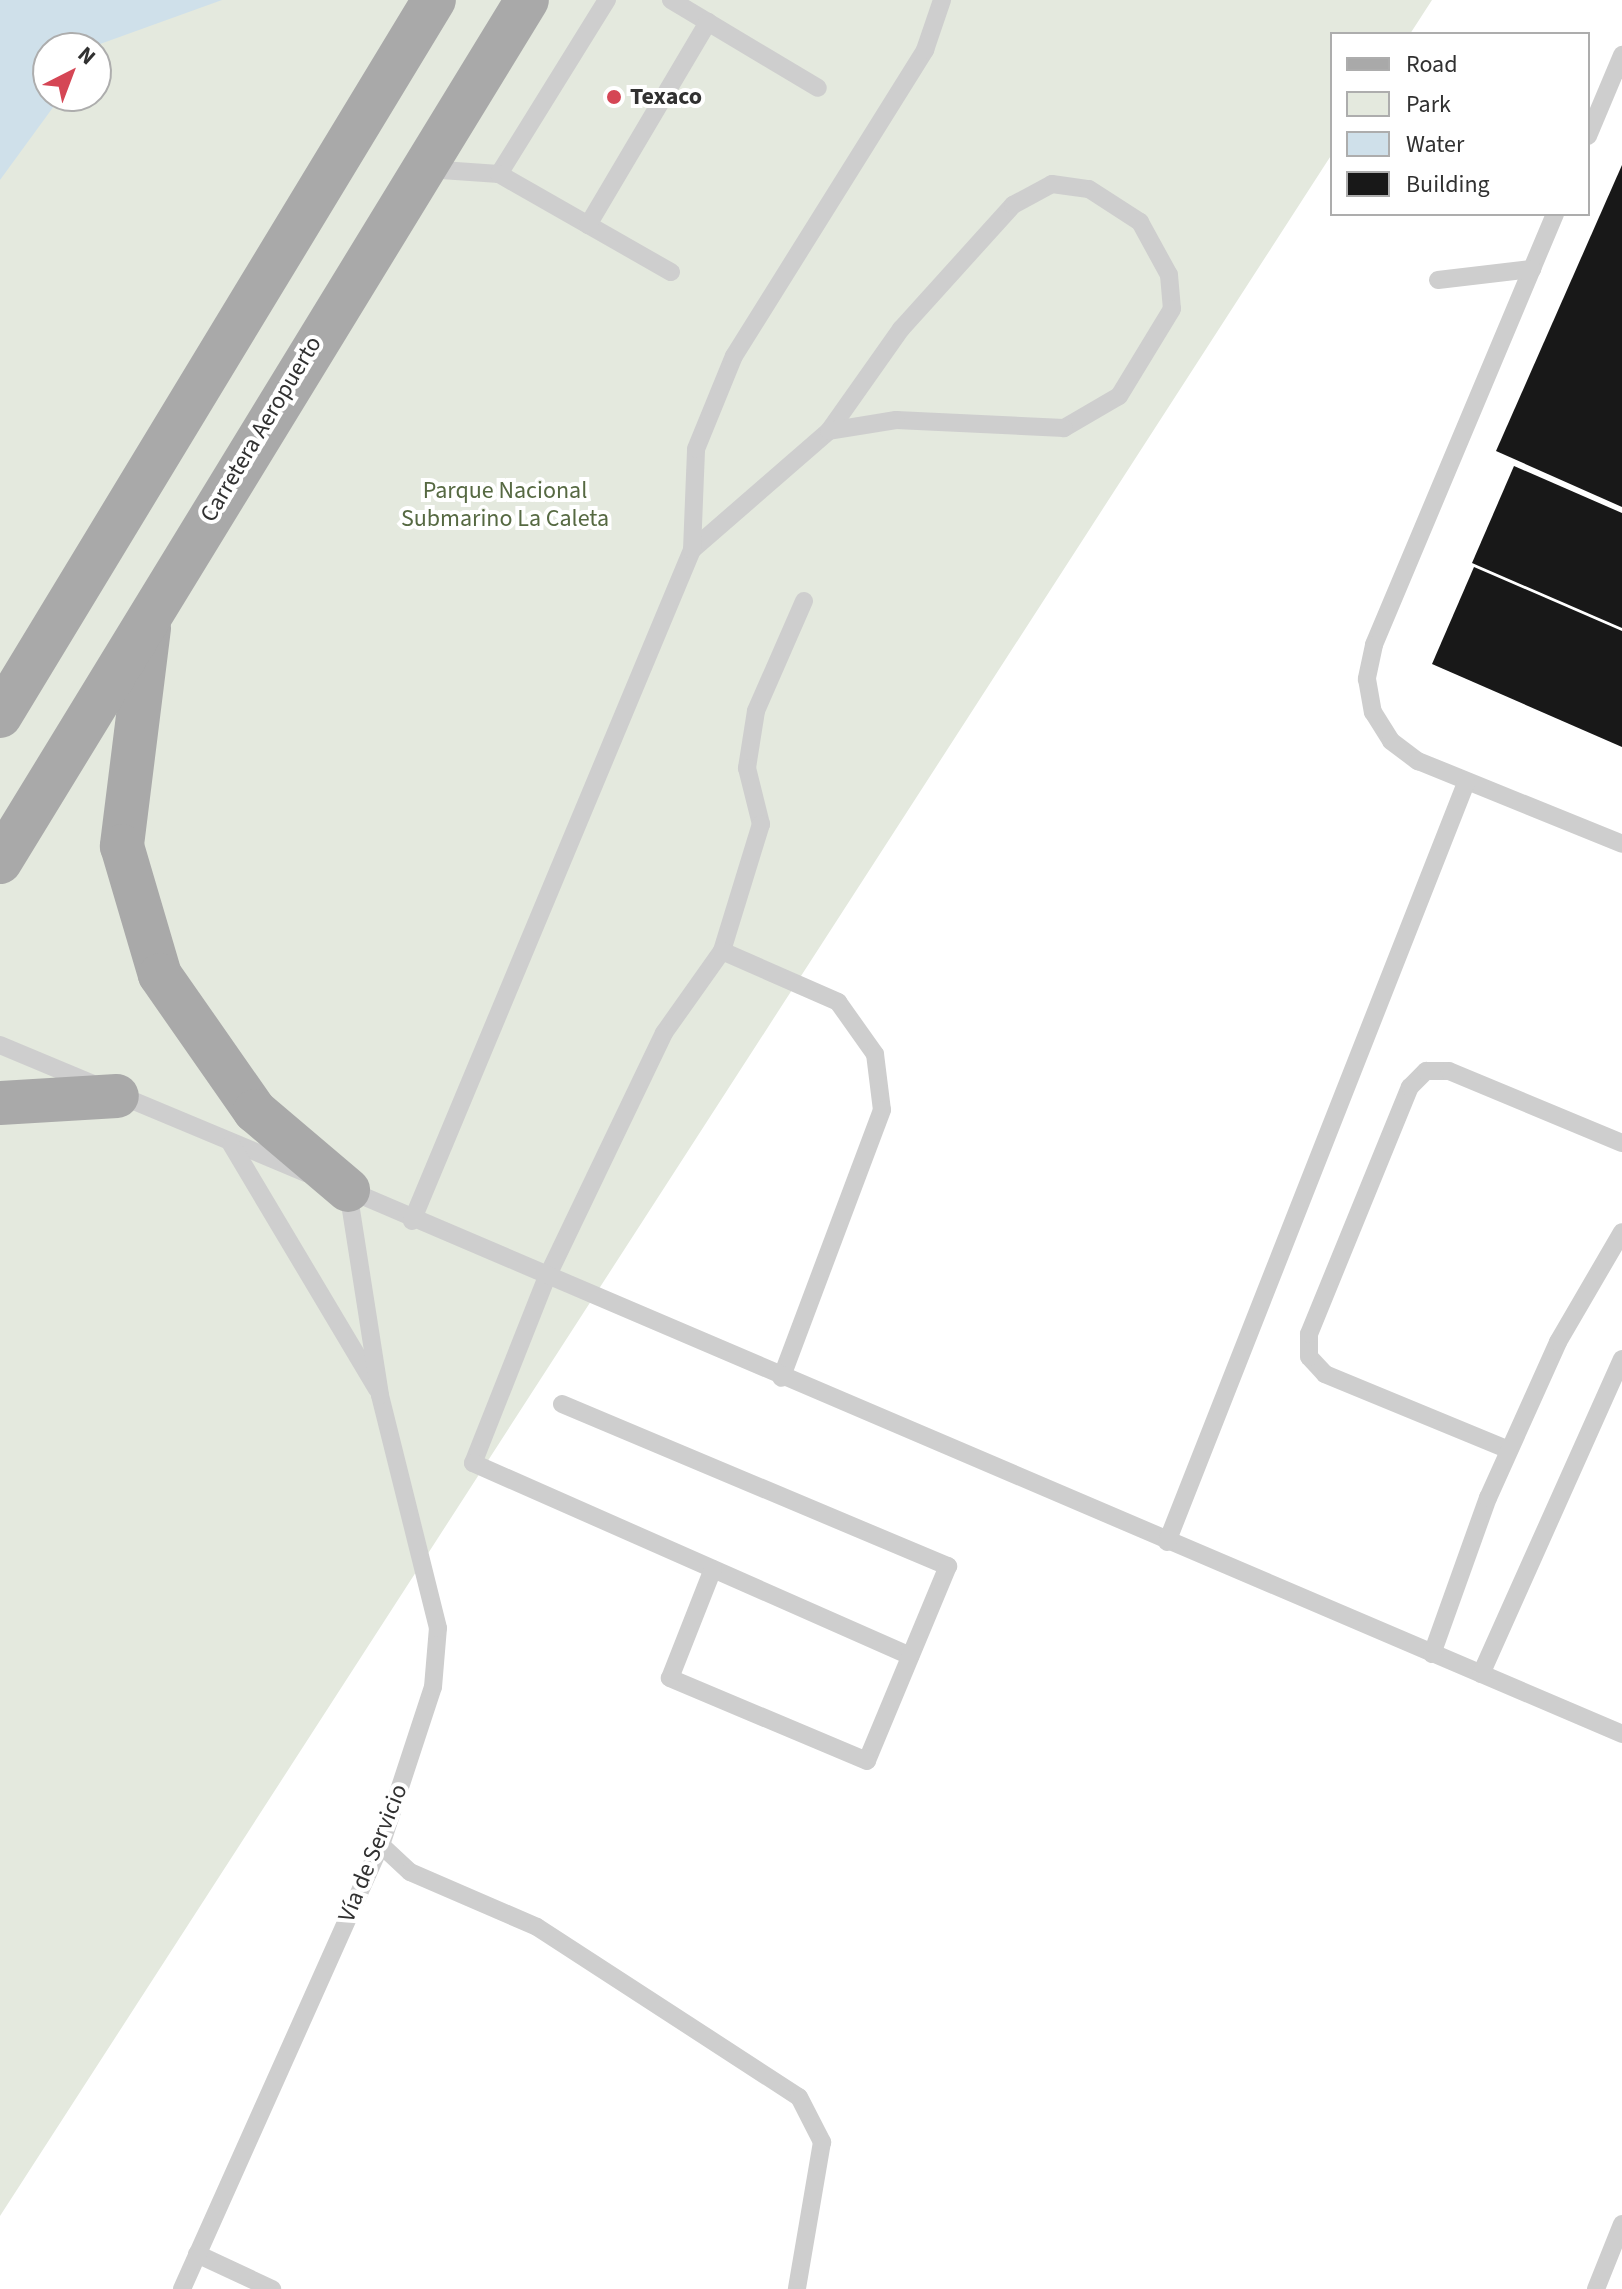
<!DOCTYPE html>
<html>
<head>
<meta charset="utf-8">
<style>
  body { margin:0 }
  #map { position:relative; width:1622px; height:2289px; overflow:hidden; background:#fff; font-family:"Source Sans 3",sans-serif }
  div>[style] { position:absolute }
  .green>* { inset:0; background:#e4e9de }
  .water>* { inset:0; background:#cfe0ea }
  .building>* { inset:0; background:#181818 }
  .lane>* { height:18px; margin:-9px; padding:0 9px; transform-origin:9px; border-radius:9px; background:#cecece }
  .primary>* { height:44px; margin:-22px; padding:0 22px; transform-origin:22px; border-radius:22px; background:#a9a9a9 }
  .dots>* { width:22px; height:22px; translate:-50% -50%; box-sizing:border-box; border:4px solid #fff; border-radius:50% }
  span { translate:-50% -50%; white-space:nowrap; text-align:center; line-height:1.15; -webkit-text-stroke:8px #fff; paint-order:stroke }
  .poi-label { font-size:24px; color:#313131; font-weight:700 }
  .left { translate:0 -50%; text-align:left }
  .street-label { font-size:24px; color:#313131 }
  .park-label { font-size:24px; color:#566942 }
  .legend { position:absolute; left:1330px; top:32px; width:260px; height:184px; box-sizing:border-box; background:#fff; border:2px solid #adadad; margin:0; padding:10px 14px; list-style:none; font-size:24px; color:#313131 }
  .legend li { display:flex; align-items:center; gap:16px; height:40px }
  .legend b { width:40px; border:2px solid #adadad }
  .north { position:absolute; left:32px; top:32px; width:80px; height:80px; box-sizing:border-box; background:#fff; border:2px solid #adadad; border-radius:50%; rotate:42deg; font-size:22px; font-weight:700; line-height:32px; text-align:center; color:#313131 }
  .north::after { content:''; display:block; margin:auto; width:28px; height:36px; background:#d54655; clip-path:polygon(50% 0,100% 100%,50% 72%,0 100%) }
</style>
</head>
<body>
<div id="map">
  <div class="green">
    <div style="clip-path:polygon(evenodd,0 0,1432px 0,1410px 34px,1332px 34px,1332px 154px,0 2216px,0 0,48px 48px,96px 48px,96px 96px,48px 96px,48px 48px)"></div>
  </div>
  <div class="water">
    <div style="clip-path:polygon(0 0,222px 0,89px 48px,48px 48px,54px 106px,0 180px)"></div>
  </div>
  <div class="building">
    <div style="clip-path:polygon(1622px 165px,1622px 507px,1496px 451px)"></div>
    <div style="clip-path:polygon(1514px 466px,1622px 513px,1622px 628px,1472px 563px)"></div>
    <div style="clip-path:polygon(1474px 567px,1622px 631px,1622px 747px,1432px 664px)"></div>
  </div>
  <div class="lane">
    <div style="left:671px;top:0;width:171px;rotate:30.9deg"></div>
    <div style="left:1588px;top:136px;width:88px;rotate:-67.2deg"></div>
    <div style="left:427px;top:169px;width:72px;rotate:4deg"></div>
    <div style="left:499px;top:174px;width:205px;rotate:-58.2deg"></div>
    <div style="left:499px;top:174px;width:198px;rotate:29.7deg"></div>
    <div style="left:1555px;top:214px;width:467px;rotate:112.8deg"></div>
    <div style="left:1374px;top:645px;width:35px;rotate:102deg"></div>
    <div style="left:1367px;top:679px;width:34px;rotate:80deg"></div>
    <div style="left:1373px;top:712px;width:34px;rotate:58deg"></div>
    <div style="left:1391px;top:741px;width:34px;rotate:37deg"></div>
    <div style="left:1418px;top:761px;width:220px;rotate:22.1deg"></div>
    <div style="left:588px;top:225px;width:236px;rotate:-59.4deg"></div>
    <div style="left:1438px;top:280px;width:95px;rotate:-6.7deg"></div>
    <div style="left:692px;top:550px;width:181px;rotate:-41deg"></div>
    <div style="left:829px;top:431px;width:125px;rotate:-54.8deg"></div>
    <div style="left:901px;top:329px;width:167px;rotate:-47.9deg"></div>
    <div style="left:1013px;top:205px;width:44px;rotate:-28.3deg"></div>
    <div style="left:1052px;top:184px;width:37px;rotate:8deg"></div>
    <div style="left:1089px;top:189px;width:61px;rotate:32.9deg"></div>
    <div style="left:1140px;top:222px;width:60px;rotate:61.3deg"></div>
    <div style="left:1169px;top:275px;width:34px;rotate:85deg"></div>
    <div style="left:1172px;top:309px;width:102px;rotate:121.3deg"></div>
    <div style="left:1119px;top:396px;width:64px;rotate:149.8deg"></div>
    <div style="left:1064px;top:428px;width:168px;rotate:-177.3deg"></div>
    <div style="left:896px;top:420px;width:68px;rotate:170.7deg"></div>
    <div style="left:804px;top:601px;width:120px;rotate:113.6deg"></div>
    <div style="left:756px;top:711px;width:58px;rotate:99deg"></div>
    <div style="left:747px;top:768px;width:58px;rotate:76deg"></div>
    <div style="left:761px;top:824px;width:133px;rotate:107.1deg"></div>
    <div style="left:722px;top:951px;width:100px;rotate:125.3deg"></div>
    <div style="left:664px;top:1033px;width:273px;rotate:115.6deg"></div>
    <div style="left:546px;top:1279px;width:198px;rotate:111.6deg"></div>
    <div style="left:473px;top:1463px;width:478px;rotate:23.8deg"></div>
    <div style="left:722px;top:951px;width:127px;rotate:23.7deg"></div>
    <div style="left:838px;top:1002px;width:64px;rotate:54.6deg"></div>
    <div style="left:875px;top:1054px;width:56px;rotate:82.9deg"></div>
    <div style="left:882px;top:1110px;width:286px;rotate:110.6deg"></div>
    <div style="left:0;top:1045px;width:332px;rotate:22.7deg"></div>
    <div style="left:231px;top:1144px;width:285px;rotate:59.2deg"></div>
    <div style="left:344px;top:1188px;width:1390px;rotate:23.13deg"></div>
    <div style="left:412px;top:1221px;width:727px;rotate:-67.35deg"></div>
    <div style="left:692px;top:550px;width:101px;rotate:-87.7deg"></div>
    <div style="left:696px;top:449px;width:100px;rotate:-67.8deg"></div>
    <div style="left:734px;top:356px;width:361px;rotate:-58deg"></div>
    <div style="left:925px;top:50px;width:53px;rotate:-71.2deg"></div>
    <div style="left:562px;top:1404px;width:419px;rotate:22.8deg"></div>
    <div style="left:948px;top:1566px;width:211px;rotate:112.6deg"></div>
    <div style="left:867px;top:1761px;width:214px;rotate:-157.2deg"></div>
    <div style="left:670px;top:1678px;width:117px;rotate:-68.5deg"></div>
    <div style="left:1509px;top:1450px;width:199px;rotate:-157.6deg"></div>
    <div style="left:1325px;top:1374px;width:23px;rotate:-133deg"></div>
    <div style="left:1309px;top:1357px;width:23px;rotate:-90deg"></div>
    <div style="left:1309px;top:1334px;width:267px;rotate:-67.8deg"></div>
    <div style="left:1410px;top:1087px;width:23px;rotate:-45deg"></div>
    <div style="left:1426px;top:1071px;width:23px"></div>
    <div style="left:1449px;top:1071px;width:187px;rotate:22.6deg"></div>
    <div style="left:1167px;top:1542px;width:816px;rotate:-68.5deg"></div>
    <div style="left:1432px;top:1654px;width:166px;rotate:-70.3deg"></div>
    <div style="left:1488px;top:1498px;width:171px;rotate:-65.8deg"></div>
    <div style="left:1558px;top:1342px;width:127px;rotate:-59.8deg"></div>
    <div style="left:1481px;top:1674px;width:345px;rotate:-65.9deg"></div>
    <div style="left:381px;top:1845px;width:40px;rotate:43deg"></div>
    <div style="left:410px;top:1872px;width:138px;rotate:23.4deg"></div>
    <div style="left:537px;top:1927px;width:312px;rotate:33deg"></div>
    <div style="left:799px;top:2097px;width:51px;rotate:62.9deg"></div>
    <div style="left:822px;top:2142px;width:149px;rotate:99.7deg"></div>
    <div style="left:197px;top:2254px;width:83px;rotate:25deg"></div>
    <div style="left:182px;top:2289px;width:487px;rotate:-65.9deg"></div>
    <div style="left:381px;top:1845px;width:166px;rotate:-71.8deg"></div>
    <div style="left:433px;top:1687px;width:59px;rotate:-85.2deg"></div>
    <div style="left:438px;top:1628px;width:240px;rotate:-104deg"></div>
    <div style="left:380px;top:1395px;width:207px;rotate:-98.9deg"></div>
    <div style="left:1596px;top:2289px;width:70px;rotate:-68.2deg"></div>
  </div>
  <div class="primary">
    <div style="left:149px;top:628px;width:220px;rotate:97.1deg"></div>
    <div style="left:122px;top:846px;width:134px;rotate:73.6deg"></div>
    <div style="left:160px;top:975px;width:166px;rotate:55.1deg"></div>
    <div style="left:255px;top:1111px;width:122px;rotate:40.3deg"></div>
    <div style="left:0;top:716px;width:837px;rotate:-58.78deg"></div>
    <div style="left:0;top:862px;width:1010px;rotate:-58.56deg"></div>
    <div style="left:0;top:1103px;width:117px;rotate:-3.4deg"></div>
  </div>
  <div class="dots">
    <div style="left:614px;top:97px;background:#d54655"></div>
  </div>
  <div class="poi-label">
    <span class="left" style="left:630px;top:97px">Texaco</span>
  </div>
  <div class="street-label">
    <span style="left:261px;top:429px;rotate:-59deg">Carretera Aeropuerto</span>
    <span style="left:373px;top:1853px;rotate:-68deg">Vía de Servicio</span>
  </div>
  <div class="park-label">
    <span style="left:505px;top:505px">Parque Nacional<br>Submarino La Caleta</span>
  </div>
  <ul class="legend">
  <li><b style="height:10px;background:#a9a9a9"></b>Road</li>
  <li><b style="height:22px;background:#e4e9de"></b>Park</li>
  <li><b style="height:22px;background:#cfe0ea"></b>Water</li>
  <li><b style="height:22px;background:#181818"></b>Building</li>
  </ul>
  <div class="north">N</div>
</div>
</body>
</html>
